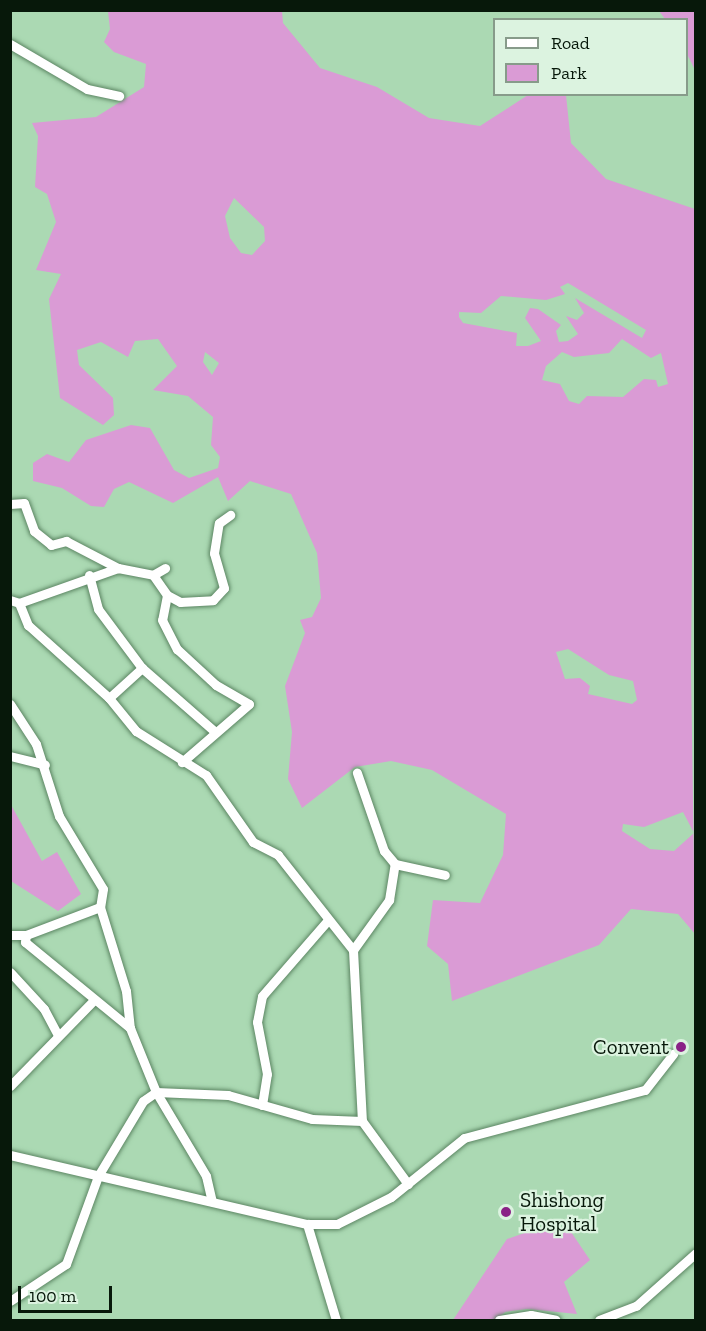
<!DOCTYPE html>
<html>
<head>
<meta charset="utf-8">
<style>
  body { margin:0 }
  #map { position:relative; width:706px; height:1331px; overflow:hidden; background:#abd9b3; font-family:"Zilla Slab",serif }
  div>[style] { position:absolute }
  .green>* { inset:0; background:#da9bd5 }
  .roads { filter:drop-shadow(0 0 2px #5c8663) drop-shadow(0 0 2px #5c8663) }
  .minor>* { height:9px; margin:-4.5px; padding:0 4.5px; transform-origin:4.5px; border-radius:4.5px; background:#fff }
  .dots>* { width:16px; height:16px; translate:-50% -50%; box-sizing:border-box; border:3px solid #dcf3e0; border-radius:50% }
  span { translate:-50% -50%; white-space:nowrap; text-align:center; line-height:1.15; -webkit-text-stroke:4.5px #dcf3e0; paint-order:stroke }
  .poi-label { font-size:21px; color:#07180a }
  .right { translate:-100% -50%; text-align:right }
  .left { translate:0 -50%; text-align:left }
  .frame { position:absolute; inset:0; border:12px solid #07180a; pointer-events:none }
  .legend { position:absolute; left:493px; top:18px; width:195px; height:78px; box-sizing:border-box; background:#dcf3e0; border:2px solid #879b8a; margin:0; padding:8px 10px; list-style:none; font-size:18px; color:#07180a }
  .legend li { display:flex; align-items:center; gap:12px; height:30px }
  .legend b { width:30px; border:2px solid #879b8a }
  .scale { position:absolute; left:18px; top:1286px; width:94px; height:27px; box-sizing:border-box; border:3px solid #07180a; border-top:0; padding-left:8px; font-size:18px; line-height:21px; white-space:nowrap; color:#07180a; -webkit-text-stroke:4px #dcf3e0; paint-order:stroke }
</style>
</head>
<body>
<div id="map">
  <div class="green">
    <div style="clip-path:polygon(evenodd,108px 11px,282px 11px,283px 23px,320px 68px,377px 87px,429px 118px,480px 126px,528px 95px,566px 95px,571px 143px,606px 179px,695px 209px,691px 670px,695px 934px,678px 914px,631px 909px,599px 945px,452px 1001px,448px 964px,427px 946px,433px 900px,480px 903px,503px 855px,506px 814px,432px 770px,391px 761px,355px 767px,302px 808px,288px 779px,292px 732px,285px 686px,305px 633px,300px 620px,312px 617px,321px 598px,317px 553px,291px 494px,250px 481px,228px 501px,218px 477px,173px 503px,129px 482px,114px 489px,104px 507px,91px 506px,62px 488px,33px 481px,33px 463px,47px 454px,69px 462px,86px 440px,131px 425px,150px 428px,174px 470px,189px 478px,218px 468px,220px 457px,211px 445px,213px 417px,188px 396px,153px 390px,177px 366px,158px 339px,135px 341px,128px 357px,101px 342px,77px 350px,79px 365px,113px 398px,114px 415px,103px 425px,60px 398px,49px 299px,61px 274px,36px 270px,56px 222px,47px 194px,35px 187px,38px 136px,32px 123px,96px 117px,144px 87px,146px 64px,114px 52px,104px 42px,110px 29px,108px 11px,234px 198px,264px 227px,265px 241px,252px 255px,241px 253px,230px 238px,225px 216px,234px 198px,108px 11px,568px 283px,646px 330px,642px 338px,575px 298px,584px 313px,577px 320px,566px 316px,578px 334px,568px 341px,559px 342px,556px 331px,561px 325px,538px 309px,530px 308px,525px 318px,541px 341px,528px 346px,516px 346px,517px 333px,463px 323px,459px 317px,459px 312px,481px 313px,501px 296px,546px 300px,565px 294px,560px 287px,568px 283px,108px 11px,622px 339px,651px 358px,661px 353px,668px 384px,658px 387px,656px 380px,644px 379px,623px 397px,587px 396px,579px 404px,569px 401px,560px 384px,542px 380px,546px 366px,562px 352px,574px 357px,609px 353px,622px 339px,108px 11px,205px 352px,219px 363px,212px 375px,203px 362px,205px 352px,108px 11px,568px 649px,609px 675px,633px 681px,637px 700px,632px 704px,588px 694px,590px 686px,580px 678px,565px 679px,556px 652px,568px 649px,108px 11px,683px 812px,694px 833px,674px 851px,650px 849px,622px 831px,623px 824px,644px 827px,683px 812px)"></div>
    <div style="clip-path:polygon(659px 11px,695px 11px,695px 70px,687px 54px,686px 20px,665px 19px)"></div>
    <div style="clip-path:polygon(10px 803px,42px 861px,57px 852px,81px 894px,58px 911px,11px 881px)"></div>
    <div style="clip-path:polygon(539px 1228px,569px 1229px,590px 1260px,564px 1282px,577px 1314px,527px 1309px,505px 1312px,497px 1320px,453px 1320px,507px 1239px)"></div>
  </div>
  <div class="roads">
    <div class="minor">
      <div style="left:10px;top:44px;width:89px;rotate:30.3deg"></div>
      <div style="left:87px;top:89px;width:33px;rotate:12deg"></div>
      <div style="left:10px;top:504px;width:14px;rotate:-4deg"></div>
      <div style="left:24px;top:503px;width:30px;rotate:70deg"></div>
      <div style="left:34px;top:531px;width:22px;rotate:39deg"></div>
      <div style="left:51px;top:545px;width:16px;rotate:-15deg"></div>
      <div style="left:66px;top:541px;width:59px;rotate:27.4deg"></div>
      <div style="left:89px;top:575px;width:35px;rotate:75deg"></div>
      <div style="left:98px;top:609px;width:74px;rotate:53.3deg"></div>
      <div style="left:142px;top:668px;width:96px;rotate:41.2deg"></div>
      <div style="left:153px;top:575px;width:24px;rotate:55deg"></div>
      <div style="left:167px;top:595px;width:15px;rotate:28deg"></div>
      <div style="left:180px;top:602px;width:33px;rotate:-3deg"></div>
      <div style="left:213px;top:600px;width:16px;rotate:-47deg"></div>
      <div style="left:224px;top:588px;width:36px;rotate:-106deg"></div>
      <div style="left:214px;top:553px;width:30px;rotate:-81deg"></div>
      <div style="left:219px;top:523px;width:14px;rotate:-36deg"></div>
      <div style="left:167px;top:595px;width:25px;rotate:101deg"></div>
      <div style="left:162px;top:620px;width:33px;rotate:63deg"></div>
      <div style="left:177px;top:649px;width:53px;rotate:42.7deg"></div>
      <div style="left:216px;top:685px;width:38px;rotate:30deg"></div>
      <div style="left:249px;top:704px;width:89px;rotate:139.1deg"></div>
      <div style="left:10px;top:600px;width:9px;rotate:18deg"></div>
      <div style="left:19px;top:603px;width:24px;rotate:68deg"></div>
      <div style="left:28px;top:625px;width:109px;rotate:42deg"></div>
      <div style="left:109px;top:698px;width:43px;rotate:50.7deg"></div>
      <div style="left:136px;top:731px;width:83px;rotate:32.2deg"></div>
      <div style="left:206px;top:775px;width:82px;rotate:55deg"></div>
      <div style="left:253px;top:842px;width:28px;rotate:27deg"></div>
      <div style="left:278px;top:855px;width:121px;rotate:51.7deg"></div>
      <div style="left:353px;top:950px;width:171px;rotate:87deg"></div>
      <div style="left:362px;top:1121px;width:78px;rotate:53.9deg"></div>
      <div style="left:19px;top:603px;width:105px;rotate:-19.5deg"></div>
      <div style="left:118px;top:568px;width:36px;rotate:11deg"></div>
      <div style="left:153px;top:575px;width:14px;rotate:-30deg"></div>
      <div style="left:109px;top:698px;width:45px;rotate:-42.3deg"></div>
      <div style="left:10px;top:704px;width:48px;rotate:57deg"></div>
      <div style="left:36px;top:744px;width:76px;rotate:72.3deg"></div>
      <div style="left:59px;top:816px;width:85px;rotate:58.9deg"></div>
      <div style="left:103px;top:889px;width:18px;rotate:99deg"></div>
      <div style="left:100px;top:907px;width:79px;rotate:159.3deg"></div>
      <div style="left:26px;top:935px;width:7px;rotate:98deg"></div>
      <div style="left:25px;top:942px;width:136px;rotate:39.3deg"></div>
      <div style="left:130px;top:1028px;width:69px;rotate:67.9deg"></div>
      <div style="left:156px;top:1092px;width:98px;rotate:59.2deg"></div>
      <div style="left:206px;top:1176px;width:26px;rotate:77deg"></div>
      <div style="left:10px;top:756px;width:36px;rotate:14deg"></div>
      <div style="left:395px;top:864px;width:51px;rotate:12.4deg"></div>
      <div style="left:100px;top:907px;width:88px;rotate:72.8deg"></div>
      <div style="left:126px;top:991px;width:37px;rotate:84deg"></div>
      <div style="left:10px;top:935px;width:16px"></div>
      <div style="left:353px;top:950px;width:62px;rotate:-54.2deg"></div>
      <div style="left:389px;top:900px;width:36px;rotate:-81deg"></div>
      <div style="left:395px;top:864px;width:17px;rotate:-130deg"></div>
      <div style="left:384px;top:851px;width:83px;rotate:-109.1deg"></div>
      <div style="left:10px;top:972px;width:50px;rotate:47.4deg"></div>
      <div style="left:44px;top:1009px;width:30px;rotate:62deg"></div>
      <div style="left:10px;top:1086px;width:120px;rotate:-45.7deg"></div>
      <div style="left:262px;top:1105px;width:31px;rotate:-81deg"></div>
      <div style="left:267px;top:1074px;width:53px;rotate:-100.9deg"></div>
      <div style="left:257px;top:1022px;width:26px;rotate:-79deg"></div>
      <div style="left:262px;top:996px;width:101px;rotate:-49deg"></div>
      <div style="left:10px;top:1155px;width:305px;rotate:13.1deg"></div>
      <div style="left:307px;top:1224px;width:30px"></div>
      <div style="left:337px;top:1224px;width:60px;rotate:-26.6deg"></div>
      <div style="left:391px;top:1197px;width:94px;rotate:-38.9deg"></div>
      <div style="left:464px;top:1138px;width:187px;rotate:-14.9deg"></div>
      <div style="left:645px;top:1090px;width:46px;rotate:-52.1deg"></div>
      <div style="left:307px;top:1224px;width:100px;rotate:73.2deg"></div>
      <div style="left:10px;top:1301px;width:67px;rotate:-33.5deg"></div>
      <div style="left:66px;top:1264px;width:94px;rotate:-70deg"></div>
      <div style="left:98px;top:1176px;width:87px;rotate:-59deg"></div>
      <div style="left:143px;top:1101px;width:16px;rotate:-35deg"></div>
      <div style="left:156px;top:1092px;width:72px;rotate:2.4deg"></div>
      <div style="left:228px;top:1095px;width:87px;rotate:15.9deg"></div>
      <div style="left:312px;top:1119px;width:50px;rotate:2.3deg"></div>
      <div style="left:499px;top:1320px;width:32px;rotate:-9deg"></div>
      <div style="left:531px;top:1315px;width:25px;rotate:11deg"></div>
      <div style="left:599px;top:1320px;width:40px;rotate:-21deg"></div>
      <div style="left:636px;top:1306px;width:80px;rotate:-41.5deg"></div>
    </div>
  </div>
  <div class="dots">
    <div style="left:681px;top:1047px;background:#8a2186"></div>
    <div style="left:506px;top:1212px;background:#8a2186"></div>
  </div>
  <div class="poi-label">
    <span class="right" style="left:669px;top:1047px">Convent</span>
    <span class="left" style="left:520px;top:1212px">Shishong<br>Hospital</span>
  </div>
  <div class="frame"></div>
  <ul class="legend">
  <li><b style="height:8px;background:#fff"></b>Road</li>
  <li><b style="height:16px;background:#da9bd5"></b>Park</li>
  </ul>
  <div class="scale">100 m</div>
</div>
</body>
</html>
